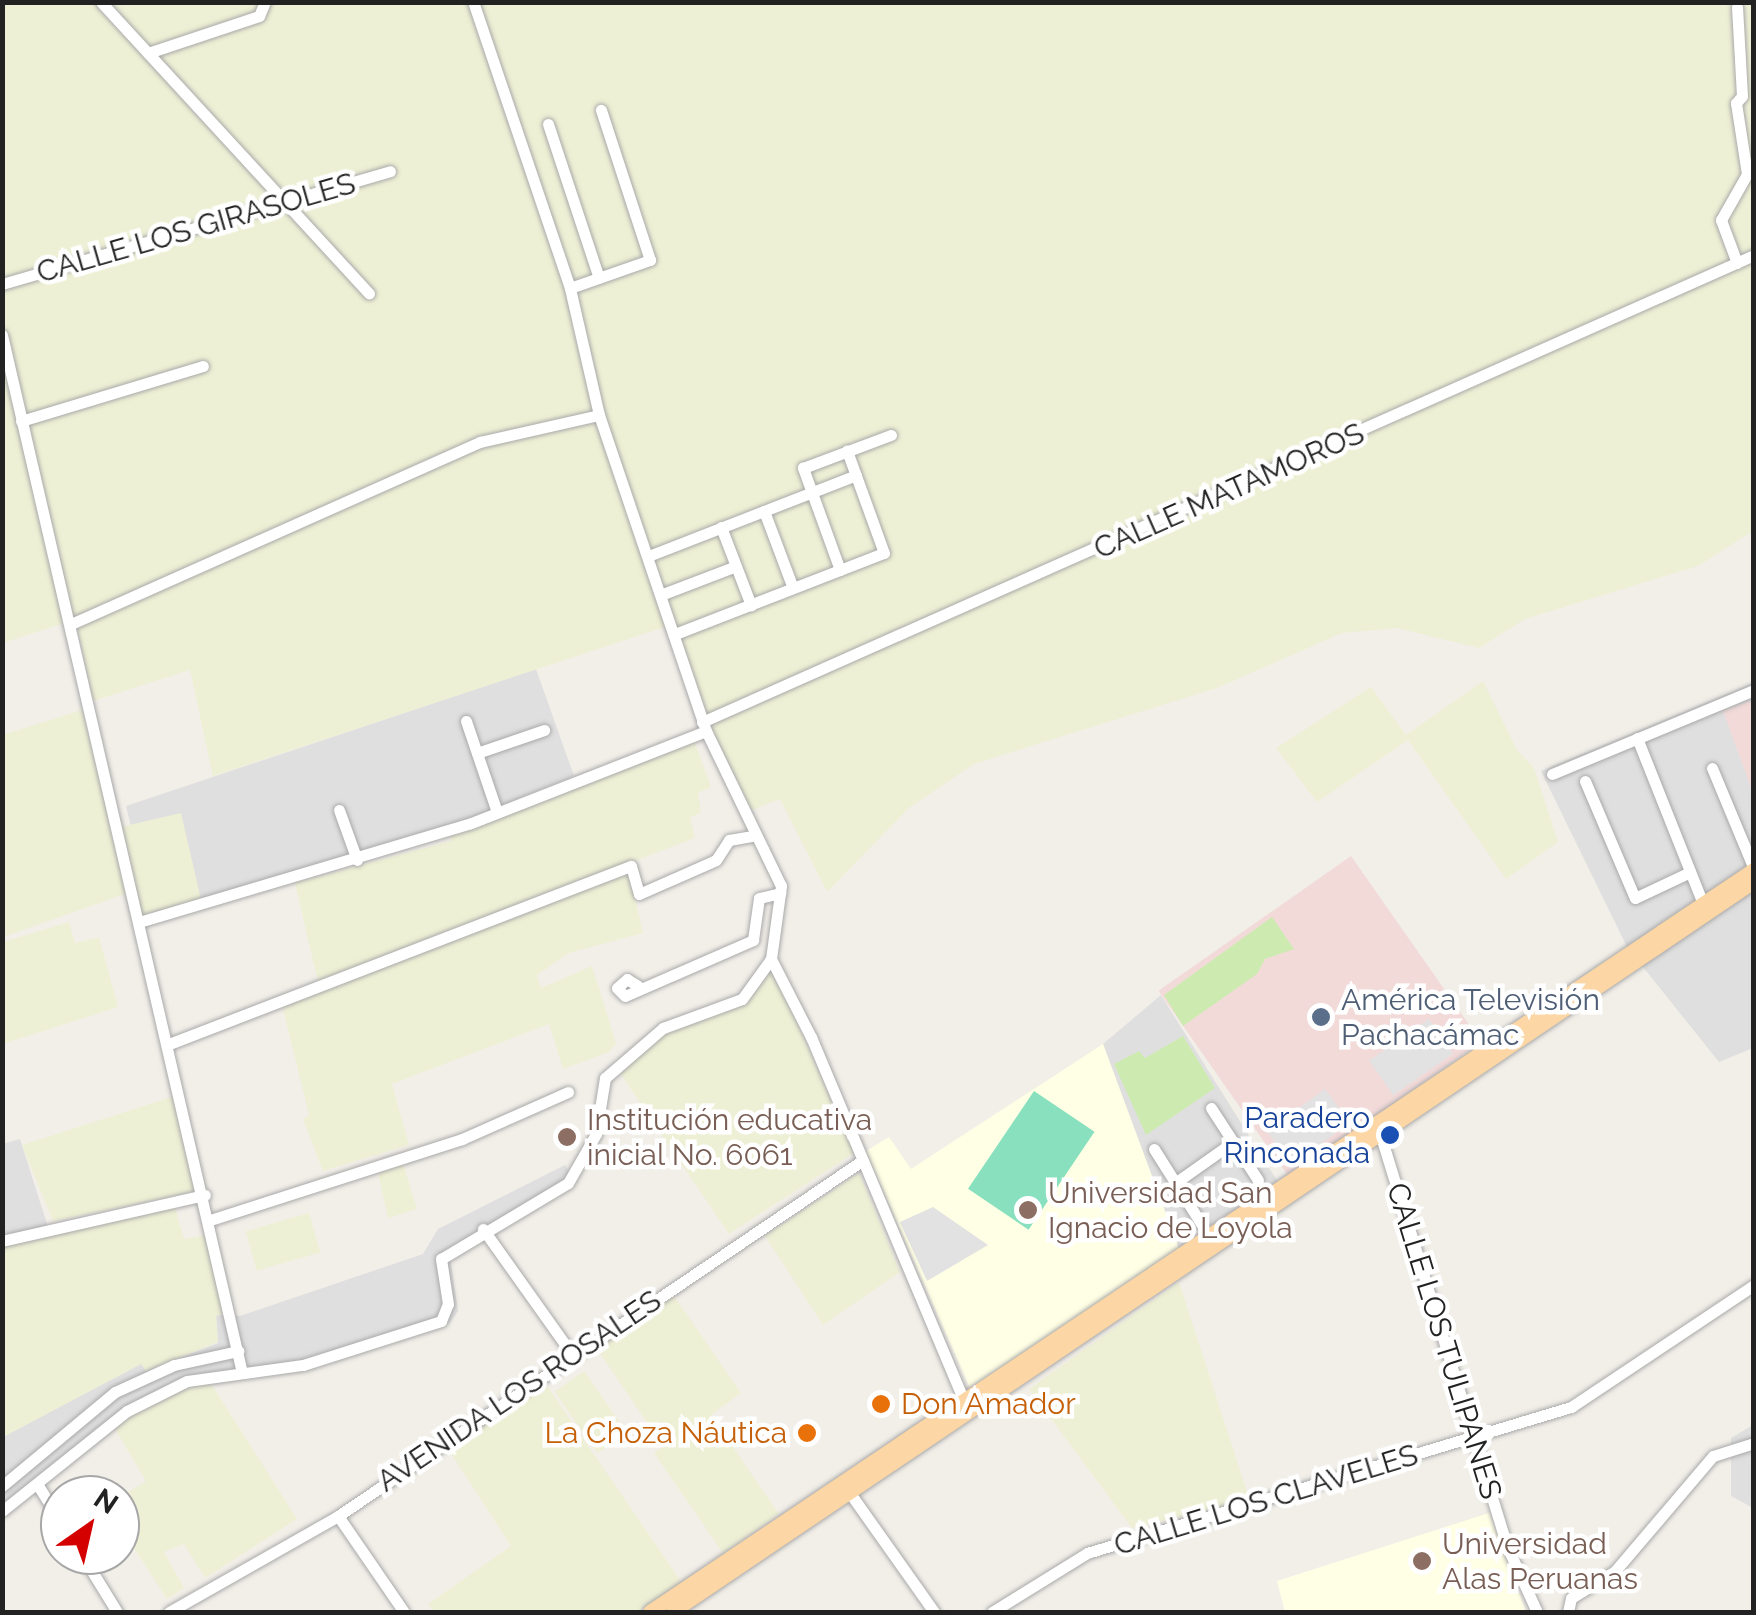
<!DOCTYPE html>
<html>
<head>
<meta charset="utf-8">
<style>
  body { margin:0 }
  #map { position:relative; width:1756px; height:1615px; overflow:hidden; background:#f2efe9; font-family:Raleway,sans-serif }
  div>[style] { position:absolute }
  .residential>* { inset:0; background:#e0dfdf }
  .commercial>* { inset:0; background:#f2dad9; transform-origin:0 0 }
  .education>* { inset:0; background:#ffffe5 }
  .farmland>* { inset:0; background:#eef0d5; transform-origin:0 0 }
  .grass>* { inset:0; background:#cdebb0 }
  .pitch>* { inset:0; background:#88e0be; transform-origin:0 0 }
  .parking>* { inset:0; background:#e2e2e2; transform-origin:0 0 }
  .roads { filter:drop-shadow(0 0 2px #a9a9a9) drop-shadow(0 0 2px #a9a9a9) }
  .minor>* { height:11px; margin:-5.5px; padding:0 5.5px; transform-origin:5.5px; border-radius:5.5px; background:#fff }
  .major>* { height:14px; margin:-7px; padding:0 7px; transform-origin:7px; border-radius:7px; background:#fcd6a4 }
  .dots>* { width:28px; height:28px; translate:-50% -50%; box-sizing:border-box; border:5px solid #fff; border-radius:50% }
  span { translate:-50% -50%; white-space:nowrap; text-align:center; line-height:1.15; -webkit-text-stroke:9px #fff; paint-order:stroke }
  .street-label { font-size:30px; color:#222 }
  .service-label { font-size:30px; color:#4e5e75 }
  .left { translate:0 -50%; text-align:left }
  .transit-label { font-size:30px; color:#164399 }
  .right { translate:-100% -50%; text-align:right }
  .education-label { font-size:30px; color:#785e54 }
  .food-label { font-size:30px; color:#c56008 }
  .frame { position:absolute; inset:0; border:5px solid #222; pointer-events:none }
  .north { position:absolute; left:40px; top:1475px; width:100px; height:100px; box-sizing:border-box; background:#fff; border:2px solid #a7a7a7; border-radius:50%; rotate:34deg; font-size:28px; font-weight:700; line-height:40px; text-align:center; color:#222 }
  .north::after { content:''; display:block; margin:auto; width:35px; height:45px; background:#d40000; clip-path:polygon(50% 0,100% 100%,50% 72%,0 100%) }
</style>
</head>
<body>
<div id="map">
  <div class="residential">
    <div style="clip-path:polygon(536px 669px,574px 776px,445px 829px,152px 914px,126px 806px)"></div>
    <div style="clip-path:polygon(1753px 683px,1753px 1048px,1719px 1062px,1627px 947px,1541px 771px)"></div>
    <div style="clip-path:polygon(1161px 995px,1278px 1182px,1179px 1249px,1103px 1044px)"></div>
    <div style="clip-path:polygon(20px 1139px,49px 1230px,2px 1245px,2px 1144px)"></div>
    <div style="clip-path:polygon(565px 1165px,575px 1181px,450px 1256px,458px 1311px,450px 1323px,312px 1361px,169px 1386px,106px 1425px,3px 1515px,3px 1437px,142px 1363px,146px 1371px,218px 1343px,216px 1315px,240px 1316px,423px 1254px,438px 1229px)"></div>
    <div style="clip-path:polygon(1753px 1425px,1753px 1508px,1731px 1496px,1731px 1438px)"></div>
  </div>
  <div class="commercial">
    <div style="clip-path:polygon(1753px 700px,1754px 700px,1753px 793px,1723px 711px)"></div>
    <div style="left:1351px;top:856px;width:227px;height:235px;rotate:55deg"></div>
  </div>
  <div class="education">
    <div style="clip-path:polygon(1103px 1044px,1179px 1249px,970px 1388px,866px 1151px,889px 1137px,911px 1169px)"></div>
    <div style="clip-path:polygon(1489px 1513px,1526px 1612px,1285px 1612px,1277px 1581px)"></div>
  </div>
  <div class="farmland">
    <div style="clip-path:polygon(2px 3px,1753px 3px,1753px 531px,1698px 566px,1525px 619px,1479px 648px,1397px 628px,1342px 633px,1217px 688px,974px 764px,909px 808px,827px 892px,780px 799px,752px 810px,727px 770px,674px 624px,213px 776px,190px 670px,93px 701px,76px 619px,3px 643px)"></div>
    <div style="clip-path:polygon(1483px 681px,1517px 750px,1534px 768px,1558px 842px,1506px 879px,1408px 740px,1317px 802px,1276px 748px,1371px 687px,1406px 735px)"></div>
    <div style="clip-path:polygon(82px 710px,128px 893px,3px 937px,2px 735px)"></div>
    <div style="clip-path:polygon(694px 740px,711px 787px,698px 793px,701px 813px,690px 817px,695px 838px,318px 982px,295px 883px,451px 841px,450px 835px)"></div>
    <div style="left:181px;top:813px;width:90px;height:63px;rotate:77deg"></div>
    <div style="clip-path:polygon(629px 871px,643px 933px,569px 953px,537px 975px,541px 988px,592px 966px,616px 1043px,609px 1052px,563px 1069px,549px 1024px,392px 1084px,409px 1145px,323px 1171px,303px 1119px,309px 1115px,282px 1005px)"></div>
    <div style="clip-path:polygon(69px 922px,75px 943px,99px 937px,118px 1007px,3px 1044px,3px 942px)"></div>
    <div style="clip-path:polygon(773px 968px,854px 1153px,729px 1234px,618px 1070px,669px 1029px,747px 1002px)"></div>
    <div style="clip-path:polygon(175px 1096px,197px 1191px,53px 1221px,22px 1145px)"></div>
    <div style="clip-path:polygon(402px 1160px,417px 1209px,388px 1218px,377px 1168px)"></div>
    <div style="clip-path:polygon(859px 1173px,900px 1272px,823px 1325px,765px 1236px)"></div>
    <div style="clip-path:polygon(175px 1208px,184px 1239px,210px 1234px,228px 1313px,216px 1316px,218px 1342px,146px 1371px,141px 1364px,3px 1437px,2px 1245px)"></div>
    <div style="left:309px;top:1213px;width:41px;height:66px;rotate:74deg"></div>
    <div style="clip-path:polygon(1179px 1282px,1250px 1501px,1132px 1528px,1029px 1389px)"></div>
    <div style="clip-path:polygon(674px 1296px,741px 1393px,711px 1415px,779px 1514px,723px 1553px,654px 1453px,663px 1446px,597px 1349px)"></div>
    <div style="left:584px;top:1371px;width:75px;height:36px;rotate:55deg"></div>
    <div style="clip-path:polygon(210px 1382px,297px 1519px,205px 1578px,184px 1544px,164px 1552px,184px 1588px,167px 1599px,132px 1545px,120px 1552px,120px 1497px,146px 1481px,112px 1424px,182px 1387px)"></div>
    <div style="clip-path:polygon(546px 1384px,682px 1583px,638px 1612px,434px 1612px,428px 1604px,511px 1546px,448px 1449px)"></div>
  </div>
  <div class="grass">
    <div style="clip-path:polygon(1272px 917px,1294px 949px,1265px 959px,1257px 974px,1183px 1026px,1164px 995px)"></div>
    <div style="clip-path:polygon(1183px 1036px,1215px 1088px,1146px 1135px,1114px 1064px,1139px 1051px,1145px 1058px)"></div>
  </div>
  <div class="pitch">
    <div style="left:1034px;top:1091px;width:73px;height:118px;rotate:34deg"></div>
  </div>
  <div class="parking">
    <div style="left:1429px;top:1019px;width:42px;height:73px;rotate:55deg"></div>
    <div style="left:1325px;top:1089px;width:42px;height:72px;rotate:54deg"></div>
    <div style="clip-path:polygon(933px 1207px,988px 1245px,927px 1281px,900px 1222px)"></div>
  </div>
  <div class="roads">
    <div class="minor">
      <div style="left:101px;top:2px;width:396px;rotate:47.4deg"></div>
      <div style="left:148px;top:53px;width:117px;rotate:-18.4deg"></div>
      <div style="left:259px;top:16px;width:15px;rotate:-67deg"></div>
      <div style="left:548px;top:124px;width:162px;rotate:71.7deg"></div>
      <div style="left:1737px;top:263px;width:46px;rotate:-110.4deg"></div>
      <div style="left:1721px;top:220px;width:53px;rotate:-60.5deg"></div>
      <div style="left:1747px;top:174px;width:72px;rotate:-98.8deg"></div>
      <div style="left:1736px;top:103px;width:9px;rotate:-49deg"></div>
      <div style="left:1742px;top:96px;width:89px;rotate:-93.2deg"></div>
      <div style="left:2px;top:284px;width:404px;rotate:-16.2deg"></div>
      <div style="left:570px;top:288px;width:85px;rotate:-19.3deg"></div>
      <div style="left:650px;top:260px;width:158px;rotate:-108.1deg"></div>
      <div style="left:2px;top:335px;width:1065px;rotate:76.98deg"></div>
      <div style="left:21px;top:421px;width:190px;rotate:-16.8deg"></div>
      <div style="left:764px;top:511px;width:82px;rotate:69.4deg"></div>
      <div style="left:721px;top:527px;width:84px;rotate:69deg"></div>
      <div style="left:651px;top:555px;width:220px;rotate:-21.3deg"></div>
      <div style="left:840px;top:570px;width:109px;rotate:-109.9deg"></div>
      <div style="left:803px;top:468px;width:94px;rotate:-20.6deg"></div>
      <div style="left:663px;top:594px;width:78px;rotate:-21deg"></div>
      <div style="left:71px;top:624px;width:448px;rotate:-24deg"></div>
      <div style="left:480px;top:442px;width:122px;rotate:-12.8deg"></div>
      <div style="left:675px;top:634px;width:224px;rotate:-21.2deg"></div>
      <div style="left:884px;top:553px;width:109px;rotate:-109.9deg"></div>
      <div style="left:466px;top:721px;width:96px;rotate:71.2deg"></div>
      <div style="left:702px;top:722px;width:1151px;rotate:-23.94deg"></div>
      <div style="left:1637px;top:738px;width:179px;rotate:68.3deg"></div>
      <div style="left:477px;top:753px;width:71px;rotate:-18.9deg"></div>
      <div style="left:1712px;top:768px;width:109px;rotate:67.4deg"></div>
      <div style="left:1552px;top:774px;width:219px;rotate:-22.6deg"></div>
      <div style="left:1585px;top:781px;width:127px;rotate:66.9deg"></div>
      <div style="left:1635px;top:898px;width:61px;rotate:-25.3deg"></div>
      <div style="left:339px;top:810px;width:53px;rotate:70.2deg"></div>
      <div style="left:139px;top:922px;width:346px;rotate:-16.6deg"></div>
      <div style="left:471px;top:823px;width:252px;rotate:-21.4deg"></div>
      <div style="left:771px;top:959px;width:88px;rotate:62.9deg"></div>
      <div style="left:811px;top:1037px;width:402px;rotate:67.2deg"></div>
      <div style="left:638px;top:986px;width:13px;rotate:-148deg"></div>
      <div style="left:627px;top:979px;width:13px;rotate:138deg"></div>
      <div style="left:617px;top:988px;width:11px;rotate:45deg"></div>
      <div style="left:625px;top:996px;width:140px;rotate:-23.6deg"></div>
      <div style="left:753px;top:940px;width:42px;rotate:-81.9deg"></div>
      <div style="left:759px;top:898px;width:22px;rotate:-13deg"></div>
      <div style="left:169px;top:1044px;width:495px;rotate:-21.1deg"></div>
      <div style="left:631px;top:866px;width:29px;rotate:74deg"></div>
      <div style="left:639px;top:894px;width:84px;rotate:-23.8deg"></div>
      <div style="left:716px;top:860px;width:24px;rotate:-57deg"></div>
      <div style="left:729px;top:840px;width:27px;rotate:-10deg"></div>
      <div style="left:1211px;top:1108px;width:86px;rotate:56.9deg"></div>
      <div style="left:1378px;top:1127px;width:436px;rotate:72.9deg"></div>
      <div style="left:1506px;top:1544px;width:75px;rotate:65.5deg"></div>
      <div style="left:1154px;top:1149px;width:90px;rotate:57.7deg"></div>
      <div style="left:1175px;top:1183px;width:71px;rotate:-35.3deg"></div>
      <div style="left:210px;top:1220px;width:265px;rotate:-17.8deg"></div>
      <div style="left:462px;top:1139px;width:116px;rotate:-23.9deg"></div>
      <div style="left:483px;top:1229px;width:152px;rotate:54.6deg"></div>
      <div style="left:2px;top:1241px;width:208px;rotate:-12.8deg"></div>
      <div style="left:2px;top:1486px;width:147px;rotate:-39.8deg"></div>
      <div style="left:115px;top:1392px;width:65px;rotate:-24.6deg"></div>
      <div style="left:174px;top:1365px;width:66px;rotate:-12.3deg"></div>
      <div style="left:39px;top:1487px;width:39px;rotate:58deg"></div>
      <div style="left:847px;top:1489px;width:151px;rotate:54.7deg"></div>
      <div style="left:2px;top:1511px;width:160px;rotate:-38.7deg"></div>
      <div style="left:127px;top:1411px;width:67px;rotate:-26.6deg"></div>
      <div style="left:187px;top:1381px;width:117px;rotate:-7.9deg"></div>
      <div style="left:303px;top:1365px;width:145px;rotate:-17.7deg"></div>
      <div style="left:441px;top:1321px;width:18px;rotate:-68deg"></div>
      <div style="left:448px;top:1304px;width:46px;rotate:-98.8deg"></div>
      <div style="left:441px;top:1259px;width:148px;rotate:-30.9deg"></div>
      <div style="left:568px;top:1183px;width:56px;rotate:-60.3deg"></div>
      <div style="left:596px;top:1134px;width:57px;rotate:-80.9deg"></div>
      <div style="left:605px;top:1078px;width:77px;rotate:-40.8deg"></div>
      <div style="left:663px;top:1028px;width:84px;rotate:-20.2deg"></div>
      <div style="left:742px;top:999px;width:49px;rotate:-54.1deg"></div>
      <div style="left:771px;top:959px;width:74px;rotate:-82.2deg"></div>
      <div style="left:781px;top:886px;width:172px;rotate:-115.8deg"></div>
      <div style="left:706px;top:731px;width:334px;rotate:-108.7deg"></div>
      <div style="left:599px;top:415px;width:130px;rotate:-102.9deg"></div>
      <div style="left:570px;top:288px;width:302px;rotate:-108.7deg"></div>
      <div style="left:338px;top:1516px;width:116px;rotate:55.5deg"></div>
      <div style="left:82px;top:1555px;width:67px;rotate:58.4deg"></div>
      <div style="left:169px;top:1612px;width:194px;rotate:-29.6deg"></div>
      <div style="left:338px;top:1516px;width:634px;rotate:-34.14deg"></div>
      <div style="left:992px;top:1612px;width:112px;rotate:-31.8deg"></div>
      <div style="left:1087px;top:1553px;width:506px;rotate:-16.79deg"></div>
      <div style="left:1571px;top:1407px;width:220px;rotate:-33.7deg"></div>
      <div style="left:1568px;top:1612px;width:14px;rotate:-78deg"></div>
      <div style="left:1571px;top:1598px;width:52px;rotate:-31.5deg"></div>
      <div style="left:1615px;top:1571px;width:151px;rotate:-49.6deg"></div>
      <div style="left:1713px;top:1456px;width:43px;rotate:-17.6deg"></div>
    </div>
    <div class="major">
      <div style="left:650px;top:1612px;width:1330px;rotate:-33.91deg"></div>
      <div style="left:673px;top:1612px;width:1304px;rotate:-34.03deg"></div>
    </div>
  </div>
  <div class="dots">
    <div style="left:1321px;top:1017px;background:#5c6f8a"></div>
    <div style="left:1390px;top:1135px;background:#1a4fb4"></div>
    <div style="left:567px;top:1137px;background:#8d6e63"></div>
    <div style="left:1028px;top:1210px;background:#8d6e63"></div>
    <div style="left:881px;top:1404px;background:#e8710a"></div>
    <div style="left:807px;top:1433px;background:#e8710a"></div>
    <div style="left:1422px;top:1561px;background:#8d6e63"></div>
  </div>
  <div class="street-label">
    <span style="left:196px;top:228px;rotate:-16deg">CALLE LOS GIRASOLES</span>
    <span style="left:1229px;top:491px;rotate:-24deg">CALLE MATAMOROS</span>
    <span style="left:1444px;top:1341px;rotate:73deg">CALLE LOS TULIPANES</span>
    <span style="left:519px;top:1391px;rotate:-34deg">AVENIDA LOS ROSALES</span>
    <span style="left:1266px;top:1500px;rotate:-17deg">CALLE LOS CLAVELES</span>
  </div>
  <div class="service-label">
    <span class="left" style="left:1341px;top:1017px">América Televisión<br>Pachacámac</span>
  </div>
  <div class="transit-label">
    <span class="right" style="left:1370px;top:1135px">Paradero<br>Rinconada</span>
  </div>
  <div class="education-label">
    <span class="left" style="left:587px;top:1137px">Institución educativa<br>inicial No. 6061</span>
    <span class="left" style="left:1048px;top:1210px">Universidad San<br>Ignacio de Loyola</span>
    <span class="left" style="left:1442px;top:1561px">Universidad<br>Alas Peruanas</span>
  </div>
  <div class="food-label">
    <span class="left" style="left:901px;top:1404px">Don Amador</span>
    <span class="right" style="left:787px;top:1433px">La Choza Náutica</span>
  </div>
  <div class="frame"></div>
  <div class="north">N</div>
</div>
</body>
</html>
